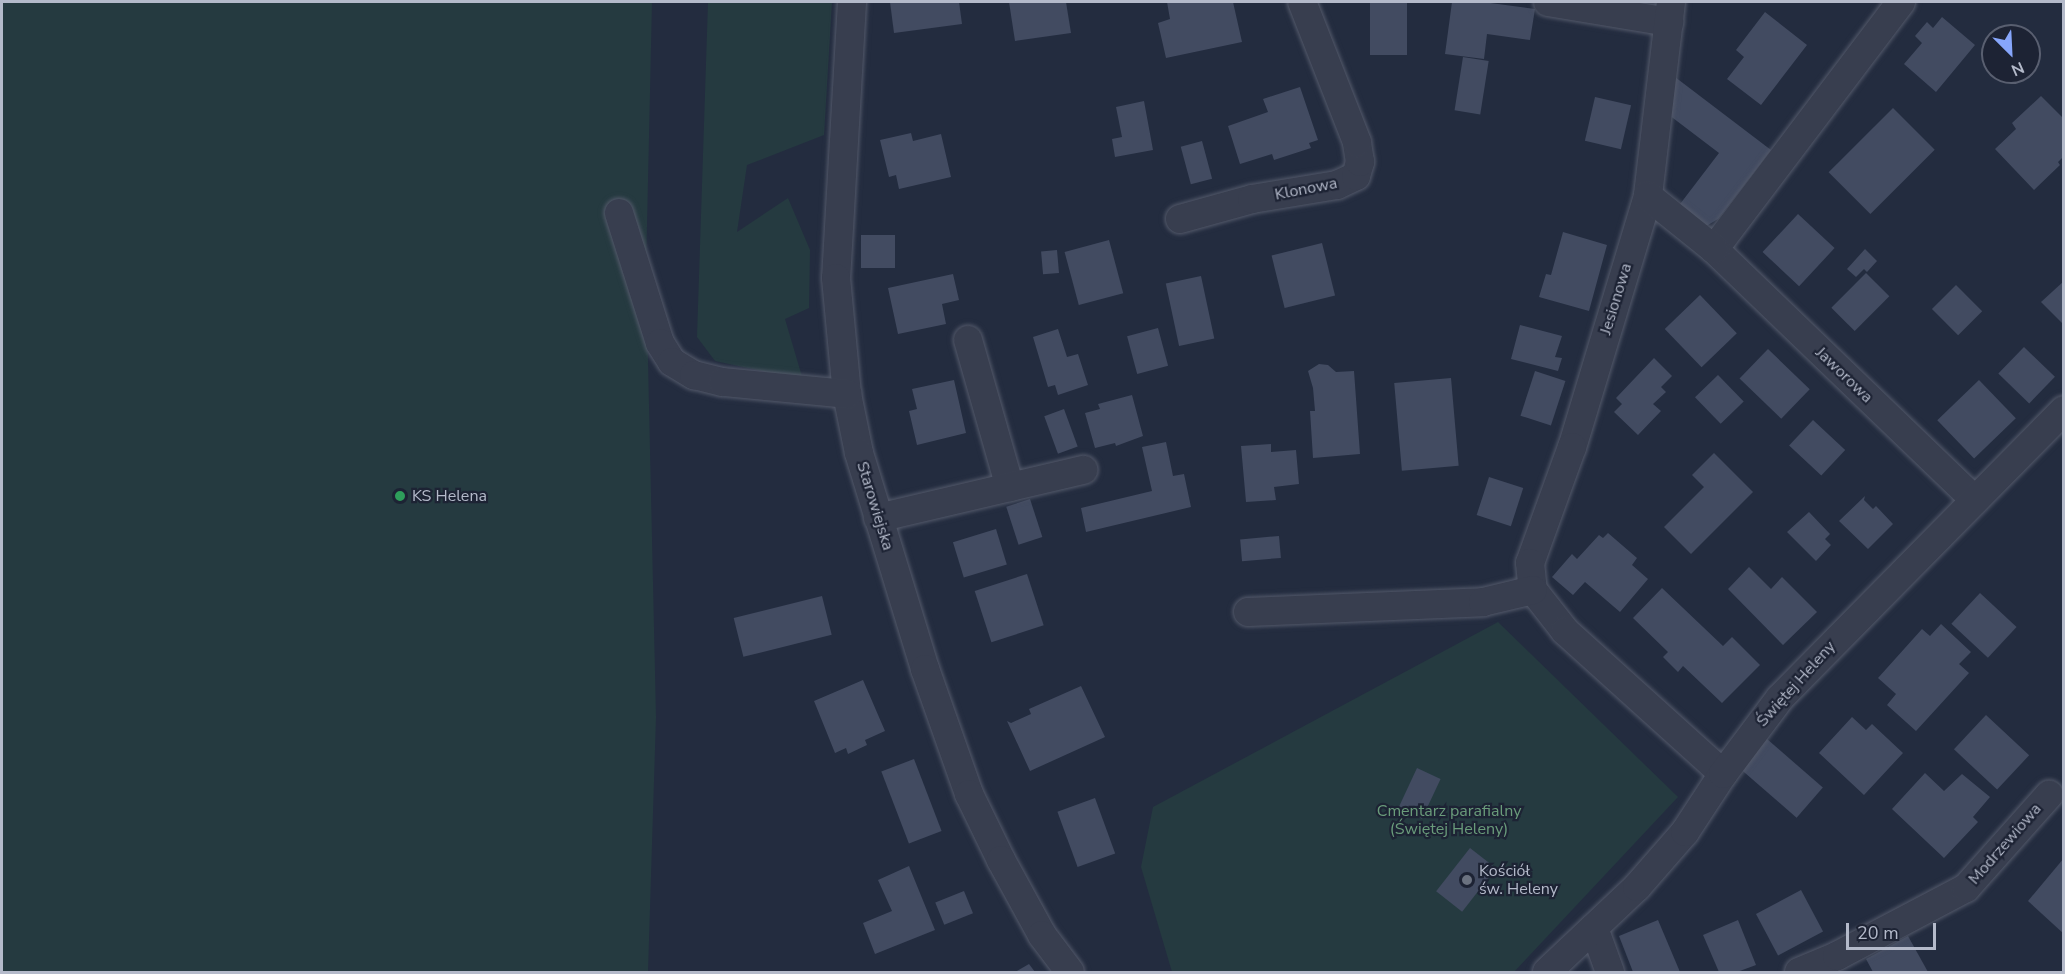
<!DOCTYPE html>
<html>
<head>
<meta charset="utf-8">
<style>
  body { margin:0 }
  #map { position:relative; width:2065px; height:974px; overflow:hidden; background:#232c3f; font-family:"Nunito Sans",sans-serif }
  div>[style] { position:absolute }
  .green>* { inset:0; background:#253a40 }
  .building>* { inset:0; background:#424b61; transform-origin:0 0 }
  .roads { filter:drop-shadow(0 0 2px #53596a) drop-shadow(0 0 2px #53596a) }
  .street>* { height:28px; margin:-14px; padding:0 14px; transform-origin:14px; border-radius:14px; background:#383e4f }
  .dots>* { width:16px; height:16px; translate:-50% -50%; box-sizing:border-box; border:3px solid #1d2334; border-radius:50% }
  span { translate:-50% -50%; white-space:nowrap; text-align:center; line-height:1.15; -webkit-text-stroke:4.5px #1d2334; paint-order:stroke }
  .street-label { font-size:16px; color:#b4baca }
  .poi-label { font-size:16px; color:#b4baca }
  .left { translate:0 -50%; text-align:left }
  .park-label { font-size:16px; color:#6a9c7b }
  .frame { position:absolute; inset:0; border:3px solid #b4baca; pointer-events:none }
  .north { position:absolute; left:1981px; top:24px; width:60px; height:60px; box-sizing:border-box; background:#1d2334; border:2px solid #595f70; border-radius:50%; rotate:156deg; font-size:16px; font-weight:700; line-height:24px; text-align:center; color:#b4baca }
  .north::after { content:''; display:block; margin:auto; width:21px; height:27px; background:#87a6fb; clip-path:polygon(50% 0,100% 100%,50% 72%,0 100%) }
  .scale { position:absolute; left:1846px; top:923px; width:90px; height:27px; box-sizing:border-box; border:3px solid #b4baca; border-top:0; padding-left:8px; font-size:18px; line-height:21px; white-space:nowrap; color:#b4baca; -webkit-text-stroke:4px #1d2334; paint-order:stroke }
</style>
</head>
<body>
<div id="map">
  <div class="green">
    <div style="clip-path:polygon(2px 2px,652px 2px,646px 271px,656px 717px,648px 972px,2px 972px)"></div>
    <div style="clip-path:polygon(708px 2px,832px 2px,824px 135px,747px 165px,737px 232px,788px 198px,810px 250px,809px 308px,785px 319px,803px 380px,715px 361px,697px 337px)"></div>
    <div style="clip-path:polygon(1498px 622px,1678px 797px,1514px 972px,1172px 972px,1141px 867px,1153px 807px)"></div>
  </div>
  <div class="building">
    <div style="clip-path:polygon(890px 2px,959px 2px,962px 24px,894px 33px)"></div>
    <div style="clip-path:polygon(1009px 2px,1066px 2px,1071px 33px,1015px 41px)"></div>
    <div style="clip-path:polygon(1167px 2px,1233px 2px,1242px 42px,1166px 58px,1158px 23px,1170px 19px)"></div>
    <div style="left:1370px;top:2px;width:37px;height:53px"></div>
    <div style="clip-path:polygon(1452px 2px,1483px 2px,1535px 9px,1530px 40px,1487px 34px,1484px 59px,1445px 54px)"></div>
    <div style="clip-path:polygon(1765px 12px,1807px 45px,1761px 105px,1727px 79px,1744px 57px,1736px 50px)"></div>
    <div style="clip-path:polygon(1942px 17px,1975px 45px,1936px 92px,1904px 64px,1922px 43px,1915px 36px,1927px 22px,1933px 28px)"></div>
    <div style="left:1463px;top:57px;width:26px;height:54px;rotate:9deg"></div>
    <div style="clip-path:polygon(1675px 77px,1771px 150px,1718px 219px,1708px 225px,1699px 225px,1677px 208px,1719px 153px,1669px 115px)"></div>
    <div style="clip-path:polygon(1300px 87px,1318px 140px,1309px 143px,1311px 148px,1274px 160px,1272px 154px,1240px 164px,1228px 126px,1268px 112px,1263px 99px)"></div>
    <div style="clip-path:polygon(2041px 96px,2064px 119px,2064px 156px,2058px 162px,2060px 165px,2034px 190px,1995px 149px,2016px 129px,2012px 123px)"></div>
    <div style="left:1595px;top:97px;width:37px;height:45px;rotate:13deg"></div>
    <div style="clip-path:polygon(1144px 101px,1153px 150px,1115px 157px,1112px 139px,1122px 137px,1116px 107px)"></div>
    <div style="left:1893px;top:108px;width:59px;height:91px;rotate:45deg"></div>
    <div style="clip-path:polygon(911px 133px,913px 141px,941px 134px,951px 177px,899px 189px,896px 175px,889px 177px,880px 140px)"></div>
    <div style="left:1202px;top:141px;width:39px;height:22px;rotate:75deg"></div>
    <div style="left:1798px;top:214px;width:50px;height:52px;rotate:43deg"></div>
    <div style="clip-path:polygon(1563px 232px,1607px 245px,1589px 311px,1539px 297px,1546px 274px,1551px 275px)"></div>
    <div style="left:861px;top:235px;width:34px;height:33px"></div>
    <div style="left:1109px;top:240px;width:55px;height:46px;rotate:75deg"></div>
    <div style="left:1322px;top:243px;width:54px;height:52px;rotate:76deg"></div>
    <div style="clip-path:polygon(1865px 249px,1877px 261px,1867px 272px,1864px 269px,1856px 277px,1847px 269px)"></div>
    <div style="left:1057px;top:250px;width:23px;height:16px;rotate:85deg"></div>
    <div style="left:1866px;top:273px;width:33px;height:49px;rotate:45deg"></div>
    <div style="clip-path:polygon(953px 274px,959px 300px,942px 304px,946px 324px,898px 334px,888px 288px)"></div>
    <div style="left:1201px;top:276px;width:64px;height:36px;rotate:78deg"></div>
    <div style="clip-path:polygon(2064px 281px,2064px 325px,2041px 302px)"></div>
    <div style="left:1956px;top:285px;width:37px;height:34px;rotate:45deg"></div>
    <div style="left:1700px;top:295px;width:53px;height:49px;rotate:46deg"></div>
    <div style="clip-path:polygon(1520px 325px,1562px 336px,1555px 357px,1562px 358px,1558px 371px,1511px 359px)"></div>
    <div style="left:1158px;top:328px;width:39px;height:32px;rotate:75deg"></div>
    <div style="clip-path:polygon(1058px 329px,1067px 357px,1078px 354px,1088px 385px,1058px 395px,1055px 385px,1048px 387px,1033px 337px)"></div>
    <div style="left:2024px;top:347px;width:43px;height:37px;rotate:44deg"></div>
    <div style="left:1768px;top:349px;width:58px;height:41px;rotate:44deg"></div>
    <div style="clip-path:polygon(1654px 358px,1672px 376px,1661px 387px,1666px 392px,1653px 404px,1661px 411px,1638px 435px,1614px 412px,1622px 404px,1616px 398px)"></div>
    <div style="clip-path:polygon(1319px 364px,1328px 365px,1336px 372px,1354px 371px,1360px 454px,1313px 458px,1310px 411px,1315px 411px,1313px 388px,1308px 371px)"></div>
    <div style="left:1535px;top:371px;width:32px;height:47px;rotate:18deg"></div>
    <div style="left:1718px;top:375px;width:37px;height:32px;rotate:46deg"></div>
    <div style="left:1451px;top:378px;width:88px;height:57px;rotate:85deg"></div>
    <div style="clip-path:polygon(954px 380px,966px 433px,917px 445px,909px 411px,917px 409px,912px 389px)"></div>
    <div style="left:1979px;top:380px;width:53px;height:58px;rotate:46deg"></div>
    <div style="clip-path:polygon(1132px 395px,1143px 436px,1116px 446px,1115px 443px,1095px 448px,1085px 413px,1100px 409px,1098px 404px)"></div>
    <div style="left:1064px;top:409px;width:40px;height:21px;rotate:70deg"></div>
    <div style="left:1813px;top:420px;width:44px;height:35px;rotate:43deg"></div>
    <div style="clip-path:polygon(1166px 442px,1173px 476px,1184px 474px,1191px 507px,1086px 532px,1081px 508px,1152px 491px,1142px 447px)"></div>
    <div style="clip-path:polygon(1271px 444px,1271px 452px,1296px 450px,1299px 484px,1274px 487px,1276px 500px,1246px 502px,1241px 446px)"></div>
    <div style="clip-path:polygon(1714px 453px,1753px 492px,1691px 554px,1664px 527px,1704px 487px,1692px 475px)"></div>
    <div style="left:1489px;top:477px;width:36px;height:40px;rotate:18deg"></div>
    <div style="clip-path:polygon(1865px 496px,1864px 500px,1873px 509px,1876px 506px,1893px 524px,1868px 549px,1839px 521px)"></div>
    <div style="left:1030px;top:499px;width:40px;height:25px;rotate:72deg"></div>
    <div style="clip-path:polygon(1809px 512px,1830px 534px,1825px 539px,1831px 545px,1816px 561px,1787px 532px)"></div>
    <div style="left:996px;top:529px;width:37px;height:45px;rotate:73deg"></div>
    <div style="clip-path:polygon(1608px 533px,1637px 558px,1632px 565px,1648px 579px,1620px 612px,1585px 582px,1573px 595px,1552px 577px,1572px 554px,1577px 559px,1599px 535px,1603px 538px)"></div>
    <div style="left:1279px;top:536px;width:22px;height:39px;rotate:85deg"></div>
    <div style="clip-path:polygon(1749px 567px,1771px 589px,1782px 577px,1817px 612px,1783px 645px,1728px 589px)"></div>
    <div style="left:1027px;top:574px;width:54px;height:55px;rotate:72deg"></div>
    <div style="clip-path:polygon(1662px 588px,1723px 646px,1732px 637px,1760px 665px,1722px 703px,1683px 666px,1678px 672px,1663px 657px,1668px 652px,1633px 618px)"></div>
    <div style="left:1980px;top:593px;width:50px;height:42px;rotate:43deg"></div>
    <div style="left:822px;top:596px;width:40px;height:91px;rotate:76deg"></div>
    <div style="clip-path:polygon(1941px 624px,1971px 652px,1959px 664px,1969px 673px,1916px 731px,1887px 705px,1896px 694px,1878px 678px,1922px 629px,1930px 636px)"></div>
    <div style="clip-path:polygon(863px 680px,885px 731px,865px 740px,867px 745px,848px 754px,846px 748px,835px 753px,814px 701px)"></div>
    <div style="clip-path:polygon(1081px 686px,1105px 737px,1030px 771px,1007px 721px,1011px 723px,1031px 714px,1029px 709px)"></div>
    <div style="left:1986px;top:715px;width:59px;height:47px;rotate:43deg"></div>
    <div style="clip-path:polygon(1852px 717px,1866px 730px,1872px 724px,1903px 753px,1864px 795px,1819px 753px)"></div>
    <div style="left:1767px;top:739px;width:74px;height:40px;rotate:41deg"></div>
    <div style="left:914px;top:759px;width:77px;height:35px;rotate:69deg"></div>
    <div style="left:1417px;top:768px;width:26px;height:44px;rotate:25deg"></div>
    <div style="clip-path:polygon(1925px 773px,1944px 791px,1962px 774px,1990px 797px,1973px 817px,1978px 822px,1944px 858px,1892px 809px)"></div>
    <div style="left:1095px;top:798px;width:59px;height:40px;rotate:70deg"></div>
    <div style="left:1470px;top:848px;width:33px;height:55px;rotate:38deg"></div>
    <div style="clip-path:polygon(2064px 858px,2064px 934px,2028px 901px)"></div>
    <div style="clip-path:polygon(909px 866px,935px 930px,875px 954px,863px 923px,892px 911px,878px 880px)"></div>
    <div style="left:1801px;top:890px;width:47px;height:51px;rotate:62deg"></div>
    <div style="left:964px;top:891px;width:24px;height:31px;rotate:68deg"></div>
    <div style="clip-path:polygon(1658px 920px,1680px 972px,1633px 972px,1619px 936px)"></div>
    <div style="clip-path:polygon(1738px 920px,1756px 965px,1737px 972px,1719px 972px,1703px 935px)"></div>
    <div style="clip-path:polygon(1908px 936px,1928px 972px,1873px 972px,1866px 959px)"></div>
    <div style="clip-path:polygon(1029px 964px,1035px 972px,1015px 972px)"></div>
  </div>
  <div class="roads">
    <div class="street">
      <div style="left:852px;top:2px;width:276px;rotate:93.3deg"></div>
      <div style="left:836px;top:278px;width:117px;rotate:84.6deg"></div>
      <div style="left:847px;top:394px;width:60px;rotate:78.5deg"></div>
      <div style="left:859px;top:453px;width:226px;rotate:73deg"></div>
      <div style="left:925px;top:669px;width:133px;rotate:70.6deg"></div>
      <div style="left:969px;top:794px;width:73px;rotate:64.1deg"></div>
      <div style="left:1001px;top:860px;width:85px;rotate:61.3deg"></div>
      <div style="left:1042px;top:935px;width:46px;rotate:52.9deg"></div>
      <div style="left:1548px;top:2px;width:123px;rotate:9.4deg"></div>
      <div style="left:1671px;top:2px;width:195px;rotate:96.8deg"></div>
      <div style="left:1648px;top:196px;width:262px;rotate:106.8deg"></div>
      <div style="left:1572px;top:447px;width:123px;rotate:109.9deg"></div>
      <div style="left:1530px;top:563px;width:27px;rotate:84deg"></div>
      <div style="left:1533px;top:590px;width:52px;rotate:52deg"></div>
      <div style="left:1565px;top:631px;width:213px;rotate:42.1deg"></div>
      <div style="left:1901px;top:2px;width:310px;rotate:127.1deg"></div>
      <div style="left:1714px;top:249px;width:362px;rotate:43.9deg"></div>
      <div style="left:1648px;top:196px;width:85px;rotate:38.8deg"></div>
      <div style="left:619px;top:213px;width:136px;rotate:72.5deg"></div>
      <div style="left:660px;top:343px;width:22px;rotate:58deg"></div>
      <div style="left:672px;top:362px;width:26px;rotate:31deg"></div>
      <div style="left:694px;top:375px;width:30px;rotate:14deg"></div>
      <div style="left:723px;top:382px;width:125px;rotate:5.5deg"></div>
      <div style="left:1180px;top:219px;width:75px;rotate:-15.5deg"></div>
      <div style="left:1252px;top:199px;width:86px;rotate:-9.4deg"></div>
      <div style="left:1337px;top:185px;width:21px;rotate:-25deg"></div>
      <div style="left:1356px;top:176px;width:15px;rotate:-74deg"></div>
      <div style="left:1360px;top:162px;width:20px;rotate:-99deg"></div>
      <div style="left:1357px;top:142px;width:150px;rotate:-111.4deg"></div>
      <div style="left:968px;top:340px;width:153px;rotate:74.1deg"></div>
      <div style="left:878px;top:518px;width:211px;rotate:-13.2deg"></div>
      <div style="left:1248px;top:612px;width:235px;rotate:-2.4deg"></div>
      <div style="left:1483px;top:602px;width:51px;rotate:-13.5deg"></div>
      <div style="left:1594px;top:928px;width:47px;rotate:70deg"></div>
      <div style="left:1547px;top:972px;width:124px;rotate:-43.4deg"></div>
      <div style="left:1637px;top:887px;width:73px;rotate:-48.9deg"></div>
      <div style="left:1685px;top:832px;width:69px;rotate:-56.8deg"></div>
      <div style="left:1723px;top:774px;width:95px;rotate:-53.1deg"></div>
      <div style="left:1780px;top:698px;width:404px;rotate:-45.4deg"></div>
      <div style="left:1799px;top:972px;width:41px;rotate:-22.8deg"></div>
      <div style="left:1837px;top:956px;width:146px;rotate:-27.8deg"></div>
      <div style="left:1966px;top:888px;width:125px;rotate:-48.3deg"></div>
    </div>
  </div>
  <div class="dots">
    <div style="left:400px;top:496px;background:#2e9e5b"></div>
    <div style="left:1467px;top:880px;background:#6b7280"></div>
  </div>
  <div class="street-label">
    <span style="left:1306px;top:189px;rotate:-11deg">Klonowa</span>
    <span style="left:1616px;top:299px;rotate:-73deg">Jesionowa</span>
    <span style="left:1844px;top:375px;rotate:44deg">Jaworowa</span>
    <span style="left:875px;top:506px;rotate:73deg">Starowiejska</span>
    <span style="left:1796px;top:684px;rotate:-48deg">Świętej Heleny</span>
    <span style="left:2005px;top:844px;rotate:-49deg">Modrzewiowa</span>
  </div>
  <div class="poi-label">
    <span class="left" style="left:412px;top:496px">KS Helena</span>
    <span class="left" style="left:1479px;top:880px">Kościół<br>św. Heleny</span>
  </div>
  <div class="park-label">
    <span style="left:1449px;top:820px">Cmentarz parafialny<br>(Świętej Heleny)</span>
  </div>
  <div class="frame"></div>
  <div class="north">N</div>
  <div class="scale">20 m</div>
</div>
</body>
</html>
